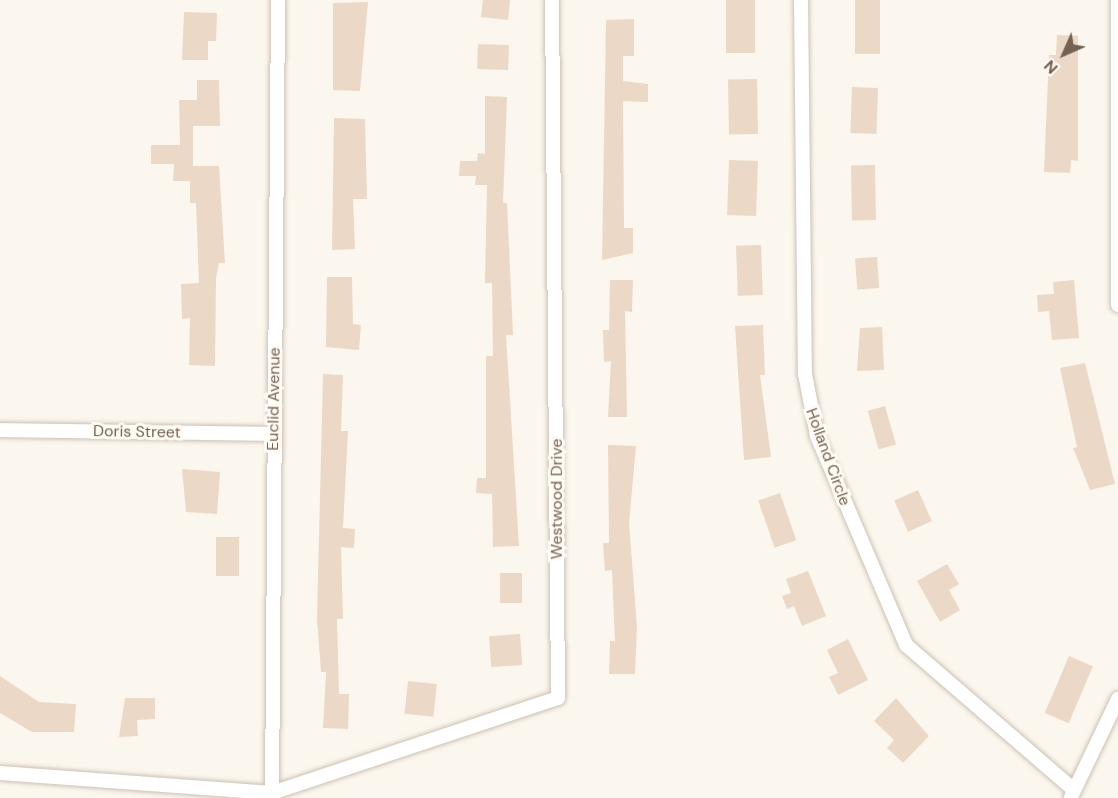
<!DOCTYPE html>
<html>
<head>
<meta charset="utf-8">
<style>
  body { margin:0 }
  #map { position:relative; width:1118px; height:798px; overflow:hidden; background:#fbf7ee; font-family:"DM Sans",sans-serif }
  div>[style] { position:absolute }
  .building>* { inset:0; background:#ecd8c6; transform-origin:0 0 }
  .roads { filter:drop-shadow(0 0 2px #cdc0b4) drop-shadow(0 0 2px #cdc0b4) }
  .street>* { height:14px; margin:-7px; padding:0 7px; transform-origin:7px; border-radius:7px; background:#fff }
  span { translate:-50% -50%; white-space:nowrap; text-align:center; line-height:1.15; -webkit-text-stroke:6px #fefbf4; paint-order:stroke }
  .street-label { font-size:16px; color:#756152 }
  .north { position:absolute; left:1034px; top:24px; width:60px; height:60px; -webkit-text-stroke:4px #fefbf4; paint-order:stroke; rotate:225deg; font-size:16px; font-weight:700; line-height:24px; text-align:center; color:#756152 }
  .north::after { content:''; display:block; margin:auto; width:21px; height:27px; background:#756152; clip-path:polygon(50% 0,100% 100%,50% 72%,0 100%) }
</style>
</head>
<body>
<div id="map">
  <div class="building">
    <div style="clip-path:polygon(483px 0,510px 0,508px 20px,481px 17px)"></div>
    <div style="left:726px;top:0;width:29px;height:53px"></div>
    <div style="left:855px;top:0;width:25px;height:54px"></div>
    <div style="clip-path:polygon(368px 2px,360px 91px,333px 90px,333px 3px)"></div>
    <div style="clip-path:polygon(184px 12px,217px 13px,216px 41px,208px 41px,208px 60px,182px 60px)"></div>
    <div style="clip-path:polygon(634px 19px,634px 56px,623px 56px,623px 81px,648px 84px,648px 102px,623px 101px,624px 228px,633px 228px,633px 253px,602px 260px,606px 20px)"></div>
    <div style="clip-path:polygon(1057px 35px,1078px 36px,1078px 161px,1071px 160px,1070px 173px,1044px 172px,1049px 55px,1056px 55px)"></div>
    <div style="left:478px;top:44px;width:31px;height:25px;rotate:2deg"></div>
    <div style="left:757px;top:79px;width:55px;height:29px;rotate:89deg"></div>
    <div style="clip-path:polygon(197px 80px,219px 80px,220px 126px,193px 126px,193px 166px,219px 166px,225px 263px,219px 263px,216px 278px,215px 366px,189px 365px,190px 318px,182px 319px,181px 284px,199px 283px,196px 203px,190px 203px,190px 181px,173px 181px,174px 164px,151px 164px,151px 145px,180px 145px,179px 100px,197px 100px)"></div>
    <div style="left:852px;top:87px;width:26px;height:46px;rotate:2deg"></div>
    <div style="clip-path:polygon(485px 96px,507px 97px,503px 203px,507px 203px,513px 335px,506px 335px,519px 546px,493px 547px,492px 494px,476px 493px,477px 478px,486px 478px,486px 356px,493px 356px,492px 283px,485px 283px,487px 185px,475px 185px,476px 176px,459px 176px,460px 161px,477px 161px,478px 153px,485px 154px)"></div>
    <div style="clip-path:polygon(334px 118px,365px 119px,367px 199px,353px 199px,355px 249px,332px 250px)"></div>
    <div style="left:729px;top:160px;width:29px;height:55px;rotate:2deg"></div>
    <div style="left:875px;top:165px;width:55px;height:24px;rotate:89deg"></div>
    <div style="left:761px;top:245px;width:50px;height:25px;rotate:88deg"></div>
    <div style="left:877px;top:257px;width:31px;height:22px;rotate:86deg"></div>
    <div style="clip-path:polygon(327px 277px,352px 277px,353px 324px,361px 325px,359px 350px,326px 347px)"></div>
    <div style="clip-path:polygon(610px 280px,633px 280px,632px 312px,625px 311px,627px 417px,608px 417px,611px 361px,604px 362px,603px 330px,609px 330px)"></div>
    <div style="clip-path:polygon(1074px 280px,1079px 338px,1052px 340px,1049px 311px,1038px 312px,1037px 295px,1054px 294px,1053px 282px)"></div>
    <div style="clip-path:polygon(763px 325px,765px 375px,760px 375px,771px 457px,744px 460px,735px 326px)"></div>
    <div style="clip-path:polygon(882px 327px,884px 370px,857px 371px,860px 328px)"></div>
    <div style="clip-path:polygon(1085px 363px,1115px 484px,1090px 490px,1073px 448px,1077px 447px,1060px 368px)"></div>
    <div style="clip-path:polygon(323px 374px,343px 375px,341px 431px,348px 431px,343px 528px,355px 529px,354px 548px,341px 547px,343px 619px,337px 619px,339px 694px,349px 694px,348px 729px,323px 728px,326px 672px,321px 672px,317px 619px)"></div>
    <div style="left:885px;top:406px;width:40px;height:18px;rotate:74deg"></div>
    <div style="clip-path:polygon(608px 445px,636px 446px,629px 523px,637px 627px,635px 674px,609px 674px,610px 641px,615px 641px,612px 570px,605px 571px,603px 543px,609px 543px)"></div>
    <div style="clip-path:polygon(182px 469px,220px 472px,217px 514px,186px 512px)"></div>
    <div style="left:918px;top:490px;width:34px;height:26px;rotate:66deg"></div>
    <div style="left:780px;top:493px;width:50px;height:23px;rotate:71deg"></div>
    <div style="left:216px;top:537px;width:23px;height:39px"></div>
    <div style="clip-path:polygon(947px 564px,959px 584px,949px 590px,960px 610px,940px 622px,917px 581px)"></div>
    <div style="clip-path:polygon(808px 571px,826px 616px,802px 626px,794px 606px,787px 609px,782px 596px,791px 593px,786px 579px)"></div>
    <div style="left:500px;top:573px;width:22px;height:30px"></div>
    <div style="left:520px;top:634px;width:31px;height:31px;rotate:86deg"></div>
    <div style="clip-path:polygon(848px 639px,868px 680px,838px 695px,829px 677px,838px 673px,827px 650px)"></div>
    <div style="left:1069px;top:656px;width:26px;height:62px;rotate:23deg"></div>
    <div style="clip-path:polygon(0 676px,39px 702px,76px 704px,74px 732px,32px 732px,0 713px)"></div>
    <div style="left:408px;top:681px;width:29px;height:33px;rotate:6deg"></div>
    <div style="clip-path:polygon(125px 698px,155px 698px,155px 719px,137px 720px,138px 736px,119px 737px)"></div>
    <div style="clip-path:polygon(896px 698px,929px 736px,903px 763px,887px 748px,894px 740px,874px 721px)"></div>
  </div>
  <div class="roads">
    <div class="street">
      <div style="left:801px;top:0;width:374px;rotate:89.4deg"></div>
      <div style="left:805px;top:374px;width:63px;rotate:79deg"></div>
      <div style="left:817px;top:436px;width:227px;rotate:66.9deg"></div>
      <div style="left:906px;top:645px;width:221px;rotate:40.8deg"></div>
      <div style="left:1118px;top:0;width:305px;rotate:90deg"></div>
      <div style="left:0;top:430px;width:273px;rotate:0.8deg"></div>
      <div style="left:0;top:773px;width:273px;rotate:4.2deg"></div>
      <div style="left:272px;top:793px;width:301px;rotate:-18.4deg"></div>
      <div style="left:558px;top:698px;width:698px;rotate:-90.49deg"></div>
      <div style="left:1071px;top:797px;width:109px;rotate:-64.4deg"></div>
      <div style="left:272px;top:798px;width:798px;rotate:-89.57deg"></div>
    </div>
  </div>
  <div class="street-label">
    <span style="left:274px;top:399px;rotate:-89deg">Euclid Avenue</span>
    <span style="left:137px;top:432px;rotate:1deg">Doris Street</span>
    <span style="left:828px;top:457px;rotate:70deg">Holland Circle</span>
    <span style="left:557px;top:499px;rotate:-90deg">Westwood Drive</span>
  </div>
  <div class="north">N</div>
</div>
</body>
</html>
